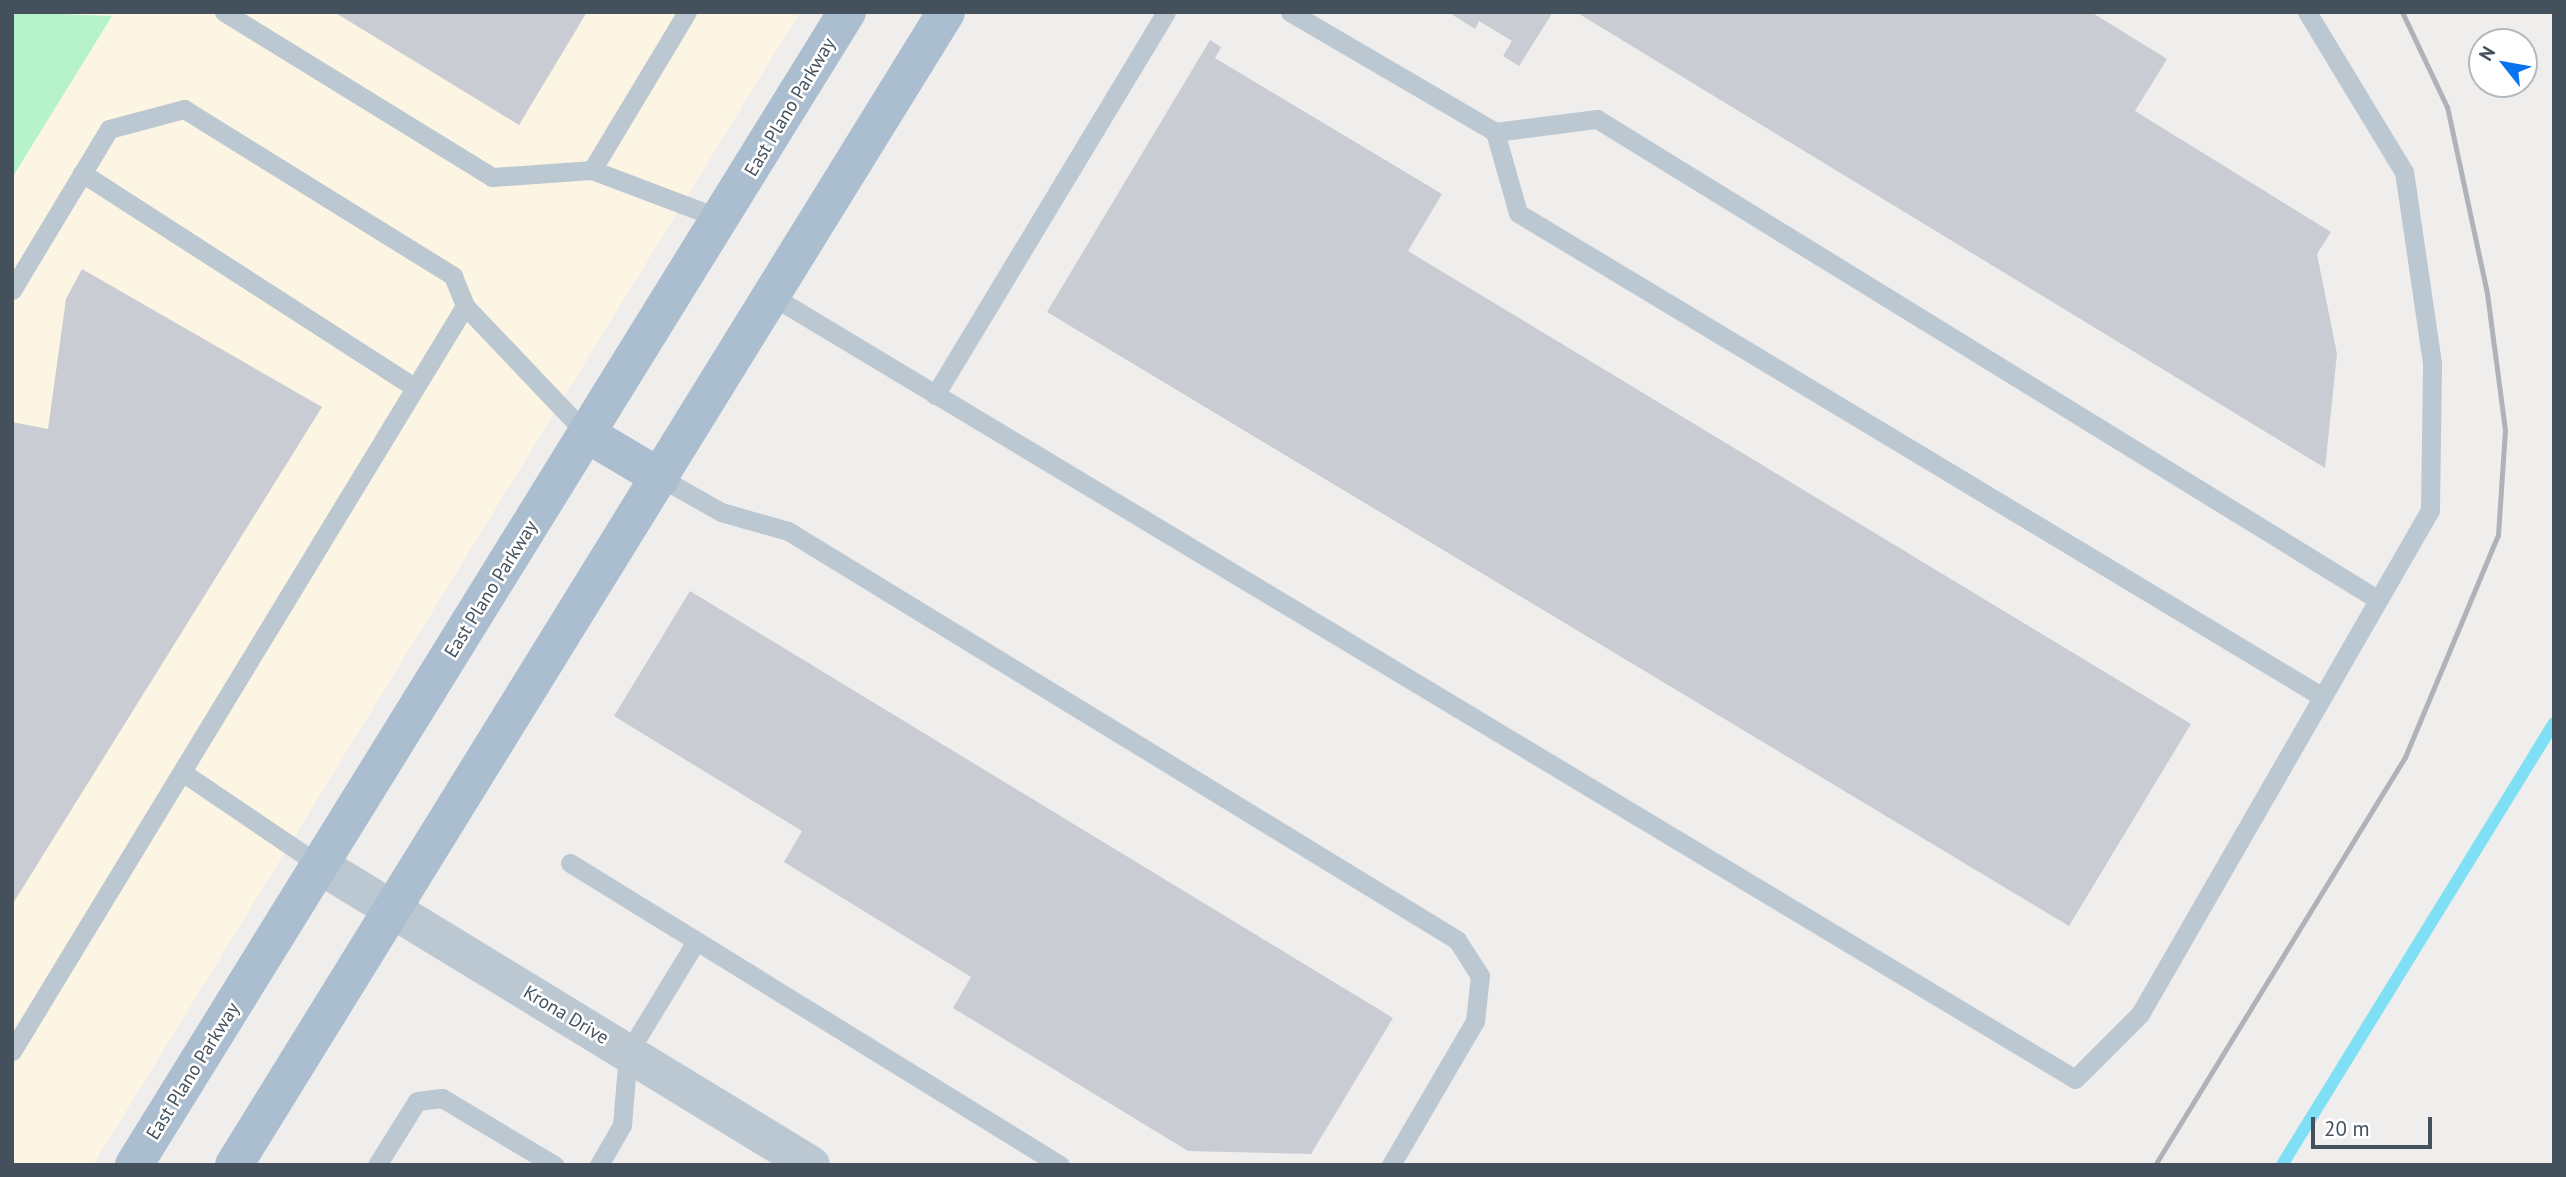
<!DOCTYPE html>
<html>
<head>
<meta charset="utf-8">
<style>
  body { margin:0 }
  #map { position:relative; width:2566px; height:1177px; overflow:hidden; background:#f0eded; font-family:"PT Sans",sans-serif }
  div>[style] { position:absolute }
  .commercial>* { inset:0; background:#fdf5e4 }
  .green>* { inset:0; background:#b6f3cc }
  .stream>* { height:12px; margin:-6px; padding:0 6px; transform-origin:6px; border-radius:6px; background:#7fdff4 }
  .building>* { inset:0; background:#c9ccd3 }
  .service>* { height:19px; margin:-9.5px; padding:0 9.5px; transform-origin:9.5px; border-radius:9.5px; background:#bcc8d1 }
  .minor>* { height:38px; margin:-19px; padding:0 19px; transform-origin:19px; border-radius:19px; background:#bcc8d1 }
  .primary>* { height:38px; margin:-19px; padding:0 19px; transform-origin:19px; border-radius:19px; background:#aabecf }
  .rail>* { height:5px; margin:-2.5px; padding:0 2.5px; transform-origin:2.5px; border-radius:2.5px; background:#afb3b9 }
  span { translate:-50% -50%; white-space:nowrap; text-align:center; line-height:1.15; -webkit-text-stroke:5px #fff; paint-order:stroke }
  .street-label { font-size:19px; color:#44515c }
  .frame { position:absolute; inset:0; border:14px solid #44515c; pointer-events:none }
  .north { position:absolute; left:2468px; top:28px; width:70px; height:70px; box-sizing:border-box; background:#fff; border:2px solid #b4b9be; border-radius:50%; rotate:301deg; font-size:19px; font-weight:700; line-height:28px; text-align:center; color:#44515c }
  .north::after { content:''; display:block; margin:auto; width:24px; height:32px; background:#0873ef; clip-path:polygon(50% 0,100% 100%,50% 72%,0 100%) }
  .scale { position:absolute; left:2311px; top:1117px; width:121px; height:32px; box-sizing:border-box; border:4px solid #44515c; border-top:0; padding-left:9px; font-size:21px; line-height:24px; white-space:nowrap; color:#44515c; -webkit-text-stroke:5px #fff; paint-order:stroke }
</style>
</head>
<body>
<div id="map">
  <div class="commercial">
    <div style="clip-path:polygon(12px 12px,800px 12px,93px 1165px,12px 1165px)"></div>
  </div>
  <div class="green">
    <div style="clip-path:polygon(12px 12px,112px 16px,12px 178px)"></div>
  </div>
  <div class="stream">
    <div style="left:2282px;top:1165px;width:519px;rotate:-58.39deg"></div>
  </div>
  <div class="building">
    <div style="clip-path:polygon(334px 12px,587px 12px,519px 125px)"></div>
    <div style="clip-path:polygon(1448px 12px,1553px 12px,1519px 66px,1503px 56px,1512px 41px,1479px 21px,1475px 29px)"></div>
    <div style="clip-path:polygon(1576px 12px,2091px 12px,2167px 59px,2135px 111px,2331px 232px,2317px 254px,2337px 354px,2325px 468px)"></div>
    <div style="clip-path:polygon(1210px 40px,1221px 47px,1215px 58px,1442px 194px,1408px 251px,2191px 724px,2069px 926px,1047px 312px)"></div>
    <div style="clip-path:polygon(82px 269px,322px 407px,12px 905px,12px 422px,48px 429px,66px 299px)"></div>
    <div style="clip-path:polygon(690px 591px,1393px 1018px,1311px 1154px,1188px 1151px,953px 1008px,971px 977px,784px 862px,802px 831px,614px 716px)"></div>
  </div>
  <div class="service">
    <div style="left:224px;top:12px;width:315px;rotate:31.6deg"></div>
    <div style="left:492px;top:177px;width:100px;rotate:-4deg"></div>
    <div style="left:592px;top:170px;width:139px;rotate:20.7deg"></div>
    <div style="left:1290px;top:12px;width:238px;rotate:30.3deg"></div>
    <div style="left:1495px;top:132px;width:84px;rotate:74.1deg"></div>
    <div style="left:1518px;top:213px;width:937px;rotate:31.03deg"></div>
    <div style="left:1495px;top:132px;width:103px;rotate:-7.3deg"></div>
    <div style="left:1597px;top:119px;width:916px;rotate:31.61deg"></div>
    <div style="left:592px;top:170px;width:184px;rotate:-59deg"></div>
    <div style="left:82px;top:173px;width:396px;rotate:32.8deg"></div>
    <div style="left:12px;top:290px;width:188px;rotate:-58.9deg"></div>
    <div style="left:109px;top:129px;width:78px;rotate:-14.9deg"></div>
    <div style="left:184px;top:109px;width:317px;rotate:31.8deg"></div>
    <div style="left:453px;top:276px;width:32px;rotate:68deg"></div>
    <div style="left:465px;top:306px;width:177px;rotate:46.4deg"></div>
    <div style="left:772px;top:296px;width:1520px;rotate:31deg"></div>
    <div style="left:2075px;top:1079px;width:92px;rotate:-45deg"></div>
    <div style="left:2140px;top:1014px;width:581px;rotate:-60.08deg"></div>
    <div style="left:2430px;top:510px;width:147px;rotate:-89.2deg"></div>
    <div style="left:2432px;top:363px;width:193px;rotate:-98.3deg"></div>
    <div style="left:2404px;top:172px;width:187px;rotate:-121.2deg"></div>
    <div style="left:935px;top:395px;width:447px;rotate:-58.9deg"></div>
    <div style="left:661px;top:478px;width:69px;rotate:29.5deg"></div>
    <div style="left:721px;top:512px;width:70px;rotate:15.8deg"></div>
    <div style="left:788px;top:531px;width:784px;rotate:31.44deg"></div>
    <div style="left:1457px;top:940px;width:43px;rotate:57.4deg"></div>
    <div style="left:1480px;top:976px;width:45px;rotate:96.3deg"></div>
    <div style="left:1475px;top:1021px;width:167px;rotate:120.3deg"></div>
    <div style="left:182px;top:772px;width:168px;rotate:34.1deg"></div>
    <div style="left:570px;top:863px;width:576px;rotate:31.65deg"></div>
    <div style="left:12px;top:1051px;width:872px;rotate:-58.7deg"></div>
    <div style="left:377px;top:1165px;width:75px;rotate:-58deg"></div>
    <div style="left:417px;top:1101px;width:25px;rotate:-7deg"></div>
    <div style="left:442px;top:1098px;width:131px;rotate:30.9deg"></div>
    <div style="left:599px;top:1165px;width:46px;rotate:-60.1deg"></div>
    <div style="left:622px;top:1125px;width:72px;rotate:-85.2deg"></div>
    <div style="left:628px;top:1053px;width:131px;rotate:-58.7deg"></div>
  </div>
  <div class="minor">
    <div style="left:321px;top:866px;width:574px;rotate:31.39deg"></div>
  </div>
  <div class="primary">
    <div style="left:587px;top:434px;width:86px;rotate:30.7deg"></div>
    <div style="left:134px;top:1165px;width:1356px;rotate:-58.27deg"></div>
    <div style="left:234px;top:1165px;width:1355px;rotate:-58.3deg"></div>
  </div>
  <div class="rail">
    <div style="left:2155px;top:1165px;width:479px;rotate:-58.5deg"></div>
    <div style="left:2405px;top:757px;width:241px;rotate:-67.3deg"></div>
    <div style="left:2498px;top:535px;width:105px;rotate:-86.2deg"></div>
    <div style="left:2505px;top:430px;width:138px;rotate:-97.5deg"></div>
    <div style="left:2487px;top:293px;width:190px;rotate:-102.1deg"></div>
    <div style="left:2447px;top:107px;width:105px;rotate:-115.3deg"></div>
  </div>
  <div class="street-label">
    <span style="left:790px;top:107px;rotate:-59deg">East Plano Parkway</span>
    <span style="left:491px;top:589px;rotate:-58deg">East Plano Parkway</span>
    <span style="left:566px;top:1015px;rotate:31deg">Krona Drive</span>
    <span style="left:193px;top:1071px;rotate:-58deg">East Plano Parkway</span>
  </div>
  <div class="frame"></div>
  <div class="north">N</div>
  <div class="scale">20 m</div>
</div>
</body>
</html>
